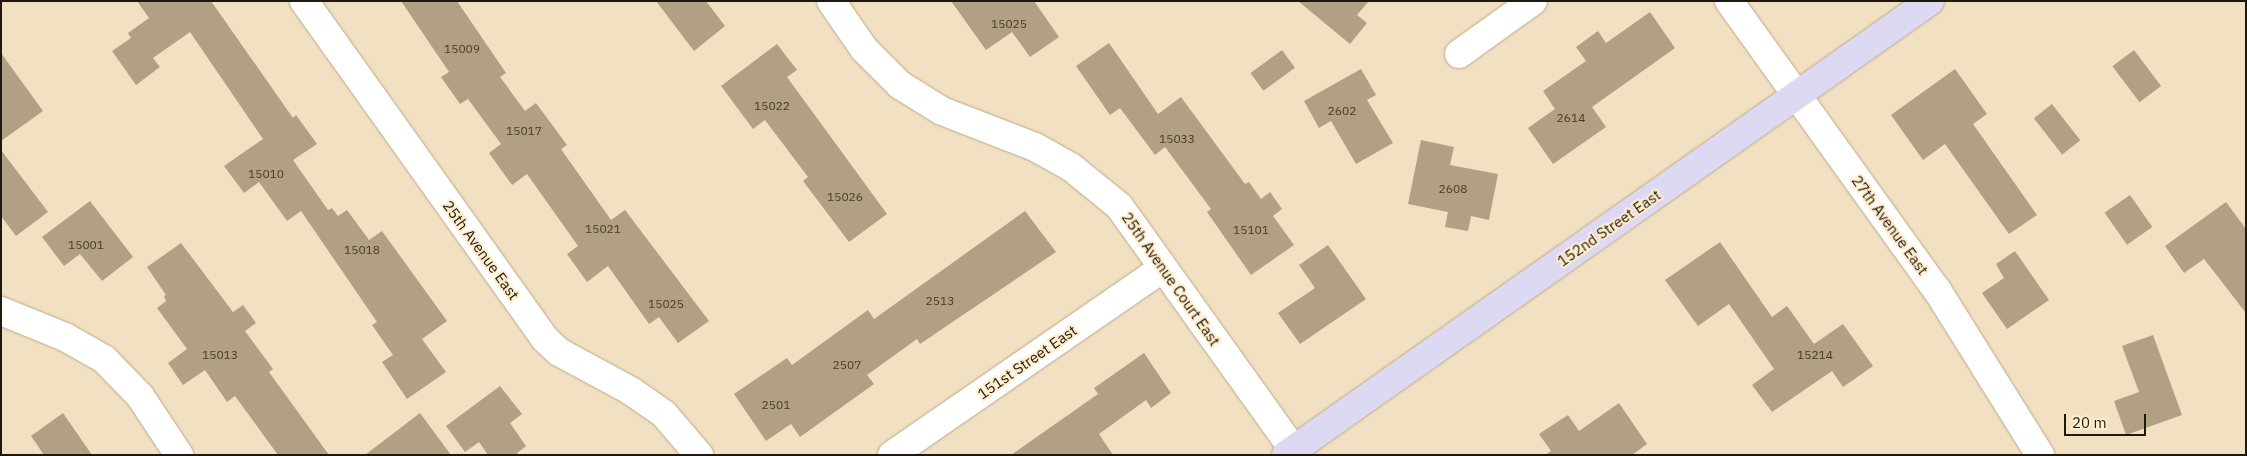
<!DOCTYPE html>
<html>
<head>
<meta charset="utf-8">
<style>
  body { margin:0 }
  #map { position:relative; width:2247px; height:456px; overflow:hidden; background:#f1e0c1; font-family:"IBM Plex Sans",sans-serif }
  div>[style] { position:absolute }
  .building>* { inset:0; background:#b1a083; transform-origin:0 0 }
  .roads { filter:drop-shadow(0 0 1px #bbaa8c) drop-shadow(0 0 1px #bbaa8c) }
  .minor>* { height:28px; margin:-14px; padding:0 14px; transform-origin:14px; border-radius:14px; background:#fff }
  .secondary>* { height:28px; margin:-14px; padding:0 14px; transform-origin:14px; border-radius:14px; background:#ddd9f2 }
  span { translate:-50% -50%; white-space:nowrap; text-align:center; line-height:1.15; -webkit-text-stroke:4px #ffedce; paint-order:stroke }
  .number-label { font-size:12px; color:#443b2a }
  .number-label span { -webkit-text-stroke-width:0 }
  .street-label { font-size:15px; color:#1f190d }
  .frame { position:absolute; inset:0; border:2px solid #1f190d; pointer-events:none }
  .scale { position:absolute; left:2064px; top:414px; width:82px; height:22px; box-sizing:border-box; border:2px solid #1f190d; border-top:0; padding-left:6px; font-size:15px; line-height:18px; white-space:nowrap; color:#1f190d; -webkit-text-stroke:4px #ffedce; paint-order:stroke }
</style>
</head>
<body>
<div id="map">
  <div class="building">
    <div style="clip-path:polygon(137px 1px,211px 1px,293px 118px,296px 115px,317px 144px,293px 160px,328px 210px,332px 208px,338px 216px,347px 210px,369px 240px,382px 231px,447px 321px,422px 339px,446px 372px,407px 399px,382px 362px,393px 355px,372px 325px,377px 322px,301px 211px,287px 221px,259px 182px,244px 193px,224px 166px,263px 139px,190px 32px,153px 58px,160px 67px,136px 85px,112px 51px,131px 38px,128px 33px,149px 18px)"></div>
    <div style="clip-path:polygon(401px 1px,457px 1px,506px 73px,500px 77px,525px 111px,536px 103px,567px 145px,561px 149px,611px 220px,625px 210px,709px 321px,678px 343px,659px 317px,649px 324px,608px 266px,587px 282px,567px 254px,578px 246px,527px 174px,512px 185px,489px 153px,501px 144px,468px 99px,460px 104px,441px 77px,449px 72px)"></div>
    <div style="clip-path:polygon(656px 1px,706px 1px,725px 26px,694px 51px)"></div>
    <div style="clip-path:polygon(951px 1px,1034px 1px,1059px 37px,1030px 57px,1012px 32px,986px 50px)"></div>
    <div style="clip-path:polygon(1298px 1px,1369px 1px,1357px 15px,1367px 23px,1350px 44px)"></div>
    <div style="clip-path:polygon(1650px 12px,1675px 48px,1592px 107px,1606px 127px,1553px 164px,1528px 128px,1555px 109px,1543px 91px,1586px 61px,1576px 47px,1598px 31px,1606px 43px)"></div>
    <div style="clip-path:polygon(1109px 43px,1158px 114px,1181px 97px,1245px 184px,1249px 182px,1261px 199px,1270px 192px,1282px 209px,1273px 216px,1294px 245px,1251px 275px,1207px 212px,1211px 209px,1165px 147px,1155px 155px,1120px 108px,1110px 115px,1076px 66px)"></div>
    <div style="clip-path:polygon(777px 44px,797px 70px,787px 77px,887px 214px,849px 242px,803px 181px,808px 177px,765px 120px,753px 129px,721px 86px)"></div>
    <div style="left:1282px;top:50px;width:22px;height:39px;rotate:54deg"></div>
    <div style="left:2134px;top:50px;width:45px;height:27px;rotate:53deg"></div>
    <div style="clip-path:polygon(1px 53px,43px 111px,1px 141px)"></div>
    <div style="clip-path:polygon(1361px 69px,1376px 95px,1367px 100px,1393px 143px,1356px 164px,1331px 121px,1319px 128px,1304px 101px)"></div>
    <div style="clip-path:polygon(1955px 69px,1987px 114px,1973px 124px,2037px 215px,2009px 234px,1945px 144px,1923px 160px,1891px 115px)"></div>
    <div style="left:2052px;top:104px;width:46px;height:23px;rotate:52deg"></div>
    <div style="clip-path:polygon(1421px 140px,1454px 147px,1450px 165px,1498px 174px,1489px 220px,1471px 216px,1468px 231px,1445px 227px,1448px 212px,1408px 204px)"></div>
    <div style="clip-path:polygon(1px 150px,48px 212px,16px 236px,1px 216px)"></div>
    <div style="left:2130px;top:195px;width:39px;height:31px;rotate:55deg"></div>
    <div style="clip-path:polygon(90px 201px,133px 257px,102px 281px,80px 254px,64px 266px,42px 237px)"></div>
    <div style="clip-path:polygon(2226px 202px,2246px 229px,2246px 313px,2204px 259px,2184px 273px,2165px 246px)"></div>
    <div style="clip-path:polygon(1025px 211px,1056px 252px,920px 344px,917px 339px,867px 375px,874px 384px,800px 437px,791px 424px,766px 441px,734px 394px,787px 358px,792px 365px,868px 310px,874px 319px)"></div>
    <div style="clip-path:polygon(1720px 242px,1772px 317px,1787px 306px,1814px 344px,1843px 324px,1873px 366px,1843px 387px,1832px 371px,1772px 412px,1752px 385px,1774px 369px,1729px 304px,1698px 326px,1665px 280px)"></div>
    <div style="clip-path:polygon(181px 243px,233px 312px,243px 305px,256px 323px,245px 331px,273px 369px,269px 372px,329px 455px,278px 455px,235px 396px,227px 402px,205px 370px,183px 385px,168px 363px,187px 349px,157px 308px,166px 301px,164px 296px,166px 295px,147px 267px)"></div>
    <div style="clip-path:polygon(1328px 245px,1366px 299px,1300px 344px,1278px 313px,1315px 288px,1299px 265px)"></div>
    <div style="clip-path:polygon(2015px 251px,2049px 300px,2007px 329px,1982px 293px,2004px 278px,1996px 264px)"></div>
    <div style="clip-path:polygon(2153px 335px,2182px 415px,2126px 435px,2114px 401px,2139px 392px,2122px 346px)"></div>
    <div style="clip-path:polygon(1144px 353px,1171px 393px,1151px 408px,1146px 400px,1099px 434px,1113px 455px,1011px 455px,1098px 394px,1094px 388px)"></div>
    <div style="clip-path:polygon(500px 386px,522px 414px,510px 423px,526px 446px,515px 455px,488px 455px,479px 442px,465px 452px,446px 426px)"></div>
    <div style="clip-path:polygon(1619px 403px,1647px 444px,1632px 455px,1545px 455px,1551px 451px,1539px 434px,1568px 415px,1579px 431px)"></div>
    <div style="clip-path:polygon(63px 413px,92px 455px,44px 455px,31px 436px)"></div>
    <div style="clip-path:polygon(420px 413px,451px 455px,365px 455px)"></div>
  </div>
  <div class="roads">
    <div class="minor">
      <div style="left:304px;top:1px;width:415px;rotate:54.5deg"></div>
      <div style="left:545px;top:339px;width:19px;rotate:43deg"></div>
      <div style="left:559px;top:352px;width:82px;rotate:28.4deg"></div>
      <div style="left:631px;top:391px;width:40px;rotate:34.9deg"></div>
      <div style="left:664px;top:414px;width:54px;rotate:49.5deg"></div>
      <div style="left:831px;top:1px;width:58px;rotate:55.5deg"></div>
      <div style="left:864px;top:49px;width:51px;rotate:45deg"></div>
      <div style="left:900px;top:85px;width:49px;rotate:31.8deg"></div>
      <div style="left:942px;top:111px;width:100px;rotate:21.2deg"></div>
      <div style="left:1035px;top:147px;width:41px;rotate:29.1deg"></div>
      <div style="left:1071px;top:167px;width:62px;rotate:39.1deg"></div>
      <div style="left:1119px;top:206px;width:300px;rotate:54.4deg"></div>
      <div style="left:1729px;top:1px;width:356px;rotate:54.3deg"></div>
      <div style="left:1937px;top:290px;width:195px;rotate:58deg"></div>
      <div style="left:1459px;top:54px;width:91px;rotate:-35.6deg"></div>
      <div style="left:1px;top:311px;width:69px;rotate:22.1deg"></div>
      <div style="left:65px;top:337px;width:45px;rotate:29.4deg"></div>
      <div style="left:104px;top:359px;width:52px;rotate:45.8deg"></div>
      <div style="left:140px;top:396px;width:71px;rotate:56.5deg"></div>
      <div style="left:892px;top:455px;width:328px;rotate:-34.6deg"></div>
    </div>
    <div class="secondary">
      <div style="left:1286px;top:455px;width:788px;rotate:-35.18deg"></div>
    </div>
  </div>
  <div class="number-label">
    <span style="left:1009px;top:24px">15025</span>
    <span style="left:462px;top:49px">15009</span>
    <span style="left:772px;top:106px">15022</span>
    <span style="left:1342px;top:111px">2602</span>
    <span style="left:1571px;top:118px">2614</span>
    <span style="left:524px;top:131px">15017</span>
    <span style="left:1177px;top:139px">15033</span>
    <span style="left:266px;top:174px">15010</span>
    <span style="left:1453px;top:189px">2608</span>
    <span style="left:845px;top:197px">15026</span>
    <span style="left:603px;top:229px">15021</span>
    <span style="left:1251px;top:230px">15101</span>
    <span style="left:86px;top:245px">15001</span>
    <span style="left:362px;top:250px">15018</span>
    <span style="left:940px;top:301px">2513</span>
    <span style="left:666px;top:304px">15025</span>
    <span style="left:220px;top:355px">15013</span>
    <span style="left:1815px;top:355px">15214</span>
    <span style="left:847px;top:365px">2507</span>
    <span style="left:776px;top:405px">2501</span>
  </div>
  <div class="street-label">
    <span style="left:1890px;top:225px;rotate:54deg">27th Avenue East</span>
    <span style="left:1609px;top:228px;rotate:-35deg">152nd Street East</span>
    <span style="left:481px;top:250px;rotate:54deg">25th Avenue East</span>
    <span style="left:1171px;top:279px;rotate:55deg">25th Avenue Court East</span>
    <span style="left:1027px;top:362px;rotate:-35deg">151st Street East</span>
  </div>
  <div class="frame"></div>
  <div class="scale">20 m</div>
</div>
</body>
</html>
